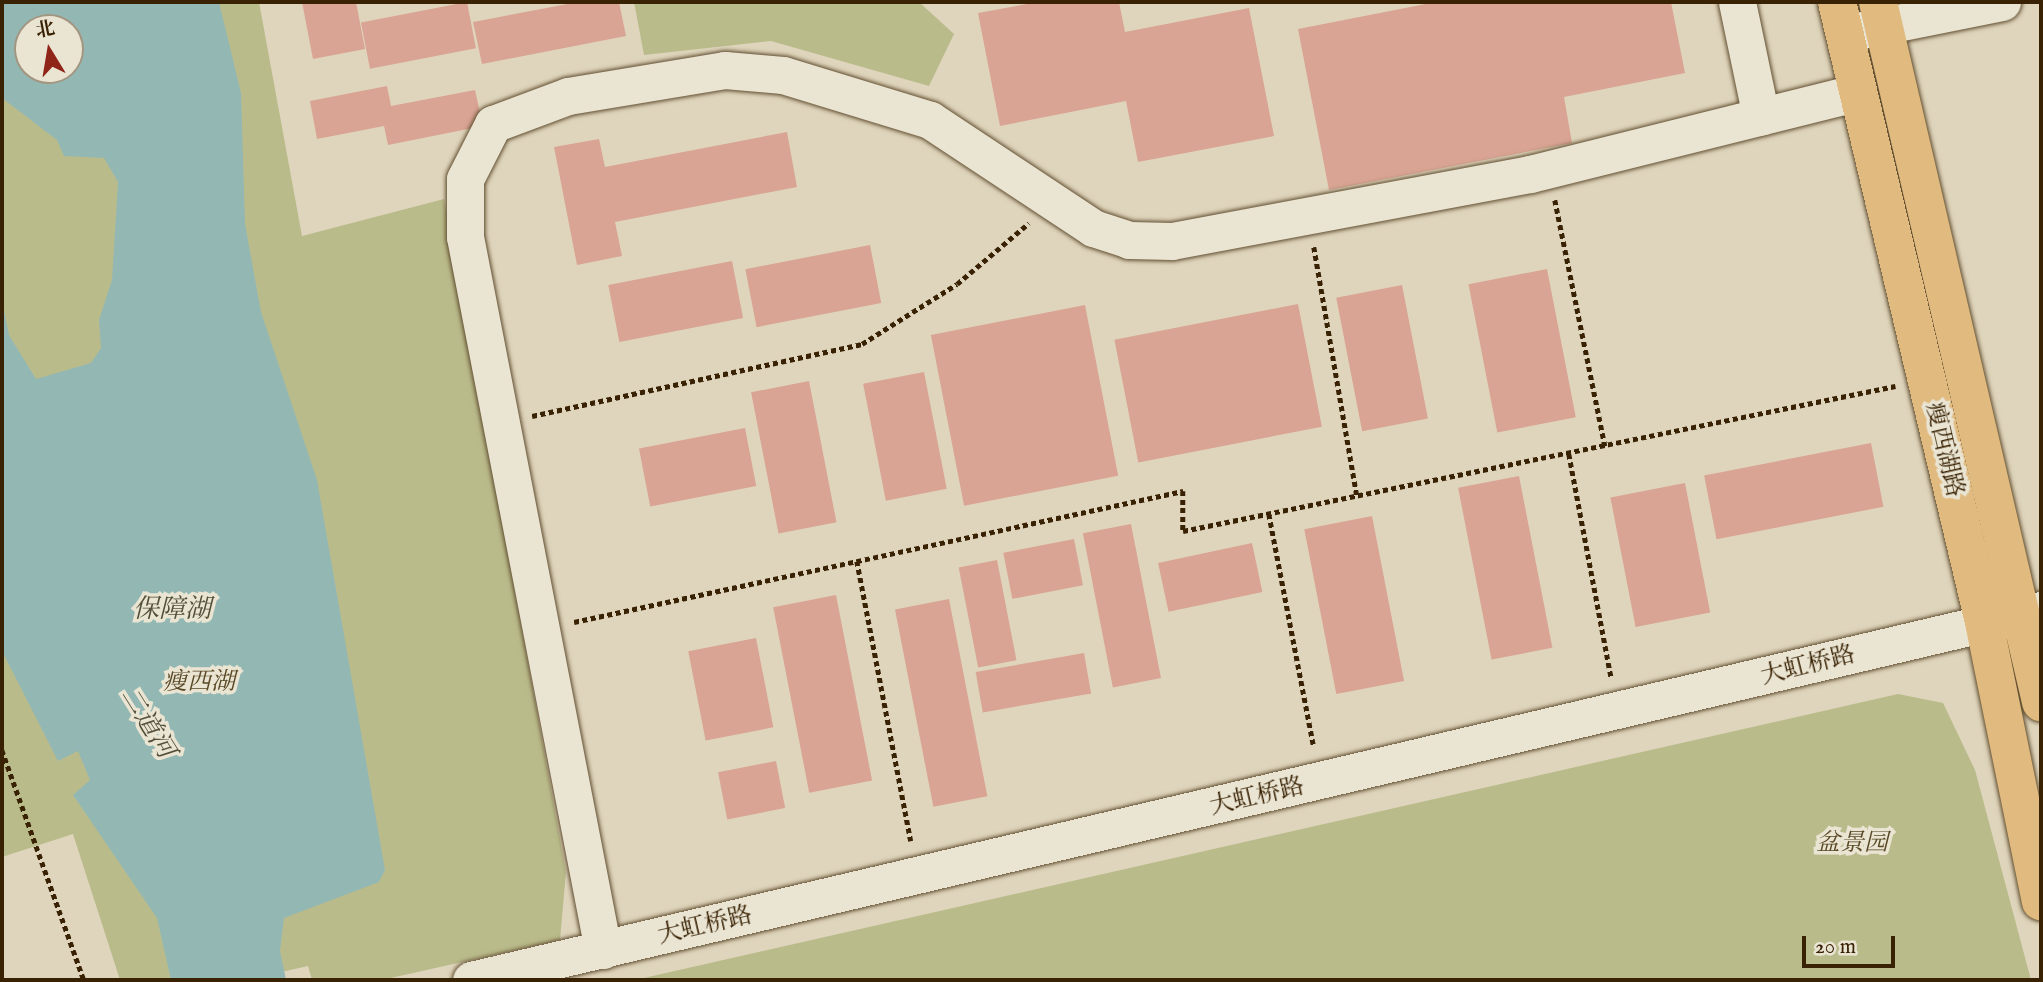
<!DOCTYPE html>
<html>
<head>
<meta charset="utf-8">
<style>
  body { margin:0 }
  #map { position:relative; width:2043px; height:982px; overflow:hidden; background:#dfd5bc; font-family:"IM FELL English","Noto Serif SC",serif }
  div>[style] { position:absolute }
  .green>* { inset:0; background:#babb8b }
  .water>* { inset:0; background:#93b8b4 }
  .building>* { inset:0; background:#d9a493; transform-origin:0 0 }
  .path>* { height:4.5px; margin-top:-2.25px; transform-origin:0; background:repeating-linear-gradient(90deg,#382203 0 5px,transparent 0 8.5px) }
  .roads { filter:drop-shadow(0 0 2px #624f31) drop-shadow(0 0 2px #624f31) }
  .minor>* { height:37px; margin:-18.5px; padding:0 18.5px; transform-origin:18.5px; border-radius:18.5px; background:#eae4d3 }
  .major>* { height:38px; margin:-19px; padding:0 19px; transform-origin:19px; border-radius:19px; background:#e0ba7e }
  span { translate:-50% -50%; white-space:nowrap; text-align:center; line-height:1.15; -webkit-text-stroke:7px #eae4d3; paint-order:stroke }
  .street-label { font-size:24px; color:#382203 }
  .park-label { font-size:24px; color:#584825; font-style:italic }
  .water-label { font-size:26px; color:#534f38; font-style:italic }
  .frame { position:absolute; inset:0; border:4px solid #382203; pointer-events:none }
  .north { position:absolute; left:14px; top:14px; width:70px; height:70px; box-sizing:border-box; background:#eae4d3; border:2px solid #a39680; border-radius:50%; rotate:349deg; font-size:19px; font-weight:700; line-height:28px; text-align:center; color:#382203 }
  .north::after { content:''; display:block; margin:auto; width:24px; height:32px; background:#8f2418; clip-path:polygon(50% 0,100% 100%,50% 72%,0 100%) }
  .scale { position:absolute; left:1802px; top:936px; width:93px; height:32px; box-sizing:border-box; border:4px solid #382203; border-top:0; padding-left:9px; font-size:21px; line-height:24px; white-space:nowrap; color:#382203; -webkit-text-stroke:5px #eae4d3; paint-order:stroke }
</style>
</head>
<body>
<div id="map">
  <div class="green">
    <div style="clip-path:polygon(evenodd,2px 2px,259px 2px,302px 236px,444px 199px,566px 872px,560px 940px,382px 980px,312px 980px,308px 966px,246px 980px,120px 980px,73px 834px,2px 857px,2px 2px,28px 28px,70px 28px,70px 70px,28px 70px,28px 28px)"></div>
    <div style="clip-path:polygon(634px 2px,919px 2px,954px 34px,929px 86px,771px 41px,644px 55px)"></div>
    <div style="clip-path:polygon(1898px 694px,1943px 703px,1975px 770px,2031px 980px,635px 980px)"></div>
  </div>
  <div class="water">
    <div style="clip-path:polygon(evenodd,2px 2px,219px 2px,241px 93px,245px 224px,261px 312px,317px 480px,385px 870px,379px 882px,284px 918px,280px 951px,286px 980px,171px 980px,157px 918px,73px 795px,90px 780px,78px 751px,58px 761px,2px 651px,2px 301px,9px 335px,36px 379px,91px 363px,101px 348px,99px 320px,112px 280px,118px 182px,104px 158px,64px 156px,57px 140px,2px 98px,2px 2px,28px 28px,70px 28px,70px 70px,28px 70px,28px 28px)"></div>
  </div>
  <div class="building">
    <div style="clip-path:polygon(302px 2px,356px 2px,365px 49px,313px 59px)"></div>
    <div style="left:467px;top:2px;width:47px;height:108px;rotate:79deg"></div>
    <div style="clip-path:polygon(578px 2px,619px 2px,626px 36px,482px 64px,473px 22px)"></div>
    <div style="clip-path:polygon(1038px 2px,1119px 2px,1125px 32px,1249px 8px,1274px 136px,1138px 162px,1126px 101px,1000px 126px,978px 13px)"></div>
    <div style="clip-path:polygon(1436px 2px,1671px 2px,1685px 73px,1564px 97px,1572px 143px,1329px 190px,1298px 29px)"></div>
    <div style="clip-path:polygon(387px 86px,391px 106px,475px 90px,483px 126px,388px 145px,384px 126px,317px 139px,310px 101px)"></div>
    <div style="clip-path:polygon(787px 132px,797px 187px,615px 222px,622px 256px,577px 265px,554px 147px,599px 139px,605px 167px)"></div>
    <div style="left:870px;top:245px;width:59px;height:127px;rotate:79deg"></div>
    <div style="left:732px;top:261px;width:58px;height:126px;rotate:79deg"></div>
    <div style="left:1547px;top:269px;width:151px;height:80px;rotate:79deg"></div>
    <div style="left:1402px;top:285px;width:136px;height:67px;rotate:79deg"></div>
    <div style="left:1298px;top:304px;width:125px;height:187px;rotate:79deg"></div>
    <div style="left:1085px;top:305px;width:174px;height:157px;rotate:79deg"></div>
    <div style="left:924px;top:372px;width:119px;height:62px;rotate:79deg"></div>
    <div style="left:809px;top:381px;width:144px;height:59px;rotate:79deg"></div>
    <div style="left:745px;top:428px;width:59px;height:108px;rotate:79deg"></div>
    <div style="left:1871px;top:443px;width:65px;height:170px;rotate:79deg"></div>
    <div style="left:1519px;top:476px;width:175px;height:62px;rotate:79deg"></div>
    <div style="left:1685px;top:483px;width:132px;height:76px;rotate:79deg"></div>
    <div style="left:1372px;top:516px;width:168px;height:69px;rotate:79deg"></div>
    <div style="left:1131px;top:524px;width:157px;height:49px;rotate:79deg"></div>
    <div style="left:1074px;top:539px;width:47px;height:72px;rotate:79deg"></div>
    <div style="left:1252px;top:543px;width:50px;height:96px;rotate:78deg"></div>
    <div style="left:997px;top:560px;width:102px;height:39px;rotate:79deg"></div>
    <div style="left:836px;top:595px;width:189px;height:64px;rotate:79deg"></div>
    <div style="left:949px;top:599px;width:201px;height:55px;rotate:79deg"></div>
    <div style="left:756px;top:638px;width:91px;height:69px;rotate:79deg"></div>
    <div style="left:1084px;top:653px;width:41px;height:110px;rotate:80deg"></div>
    <div style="left:776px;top:761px;width:48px;height:59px;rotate:79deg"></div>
  </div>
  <div class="path">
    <div style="left:1555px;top:200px;width:251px;rotate:78.5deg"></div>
    <div style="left:1314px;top:247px;width:253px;rotate:80.2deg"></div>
    <div style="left:532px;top:416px;width:338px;rotate:-12.3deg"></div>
    <div style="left:862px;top:344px;width:112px;rotate:-32.3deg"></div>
    <div style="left:957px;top:284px;width:94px;rotate:-40.3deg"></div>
    <div style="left:1569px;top:454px;width:227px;rotate:79.3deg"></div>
    <div style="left:1269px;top:514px;width:237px;rotate:79.1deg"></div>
    <div style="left:857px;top:561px;width:285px;rotate:79.1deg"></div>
    <div style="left:574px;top:622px;width:623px;rotate:-12.14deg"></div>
    <div style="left:1183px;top:491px;width:40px;rotate:90deg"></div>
    <div style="left:1183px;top:531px;width:727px;rotate:-11.51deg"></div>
    <div style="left:2px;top:750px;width:244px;rotate:70.4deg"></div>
  </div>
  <div class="roads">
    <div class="minor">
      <div style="left:1737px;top:2px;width:117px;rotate:78.2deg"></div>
      <div style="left:1852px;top:32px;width:153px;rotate:-11.3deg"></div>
      <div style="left:603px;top:950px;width:726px;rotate:-100.95deg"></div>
      <div style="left:465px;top:237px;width:58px;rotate:-90deg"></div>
      <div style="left:465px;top:179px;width:62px;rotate:-63deg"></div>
      <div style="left:493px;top:124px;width:80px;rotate:-20.5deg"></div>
      <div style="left:568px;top:96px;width:159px;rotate:-9.4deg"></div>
      <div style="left:725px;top:70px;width:58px;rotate:4.9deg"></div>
      <div style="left:783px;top:75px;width:154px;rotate:17deg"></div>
      <div style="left:930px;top:120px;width:196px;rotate:33.5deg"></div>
      <div style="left:1093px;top:228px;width:38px;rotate:18deg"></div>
      <div style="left:1129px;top:240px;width:43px;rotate:1.3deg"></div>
      <div style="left:1172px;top:241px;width:364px;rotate:-10.6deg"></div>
      <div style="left:1530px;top:174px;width:336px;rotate:-14deg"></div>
      <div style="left:471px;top:980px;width:1613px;rotate:-13.26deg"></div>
    </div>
    <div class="major">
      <div style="left:1837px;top:2px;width:637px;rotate:76.66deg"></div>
      <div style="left:1984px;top:622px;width:285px;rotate:78.5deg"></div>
      <div style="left:1878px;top:2px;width:719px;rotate:76.89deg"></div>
    </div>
  </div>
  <div class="street-label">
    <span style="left:1944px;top:450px;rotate:77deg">瘦西湖路</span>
    <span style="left:1808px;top:666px;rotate:-14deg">大虹桥路</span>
    <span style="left:1257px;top:797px;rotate:-13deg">大虹桥路</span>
    <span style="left:705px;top:926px;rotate:-13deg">大虹桥路</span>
  </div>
  <div class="park-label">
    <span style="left:199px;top:683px">瘦西湖</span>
    <span style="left:1852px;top:844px">盆景园</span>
  </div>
  <div class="water-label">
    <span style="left:172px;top:610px">保障湖</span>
    <span style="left:147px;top:723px;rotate:58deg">二道河</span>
  </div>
  <div class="frame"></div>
  <div class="north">北</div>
  <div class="scale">20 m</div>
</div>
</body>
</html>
